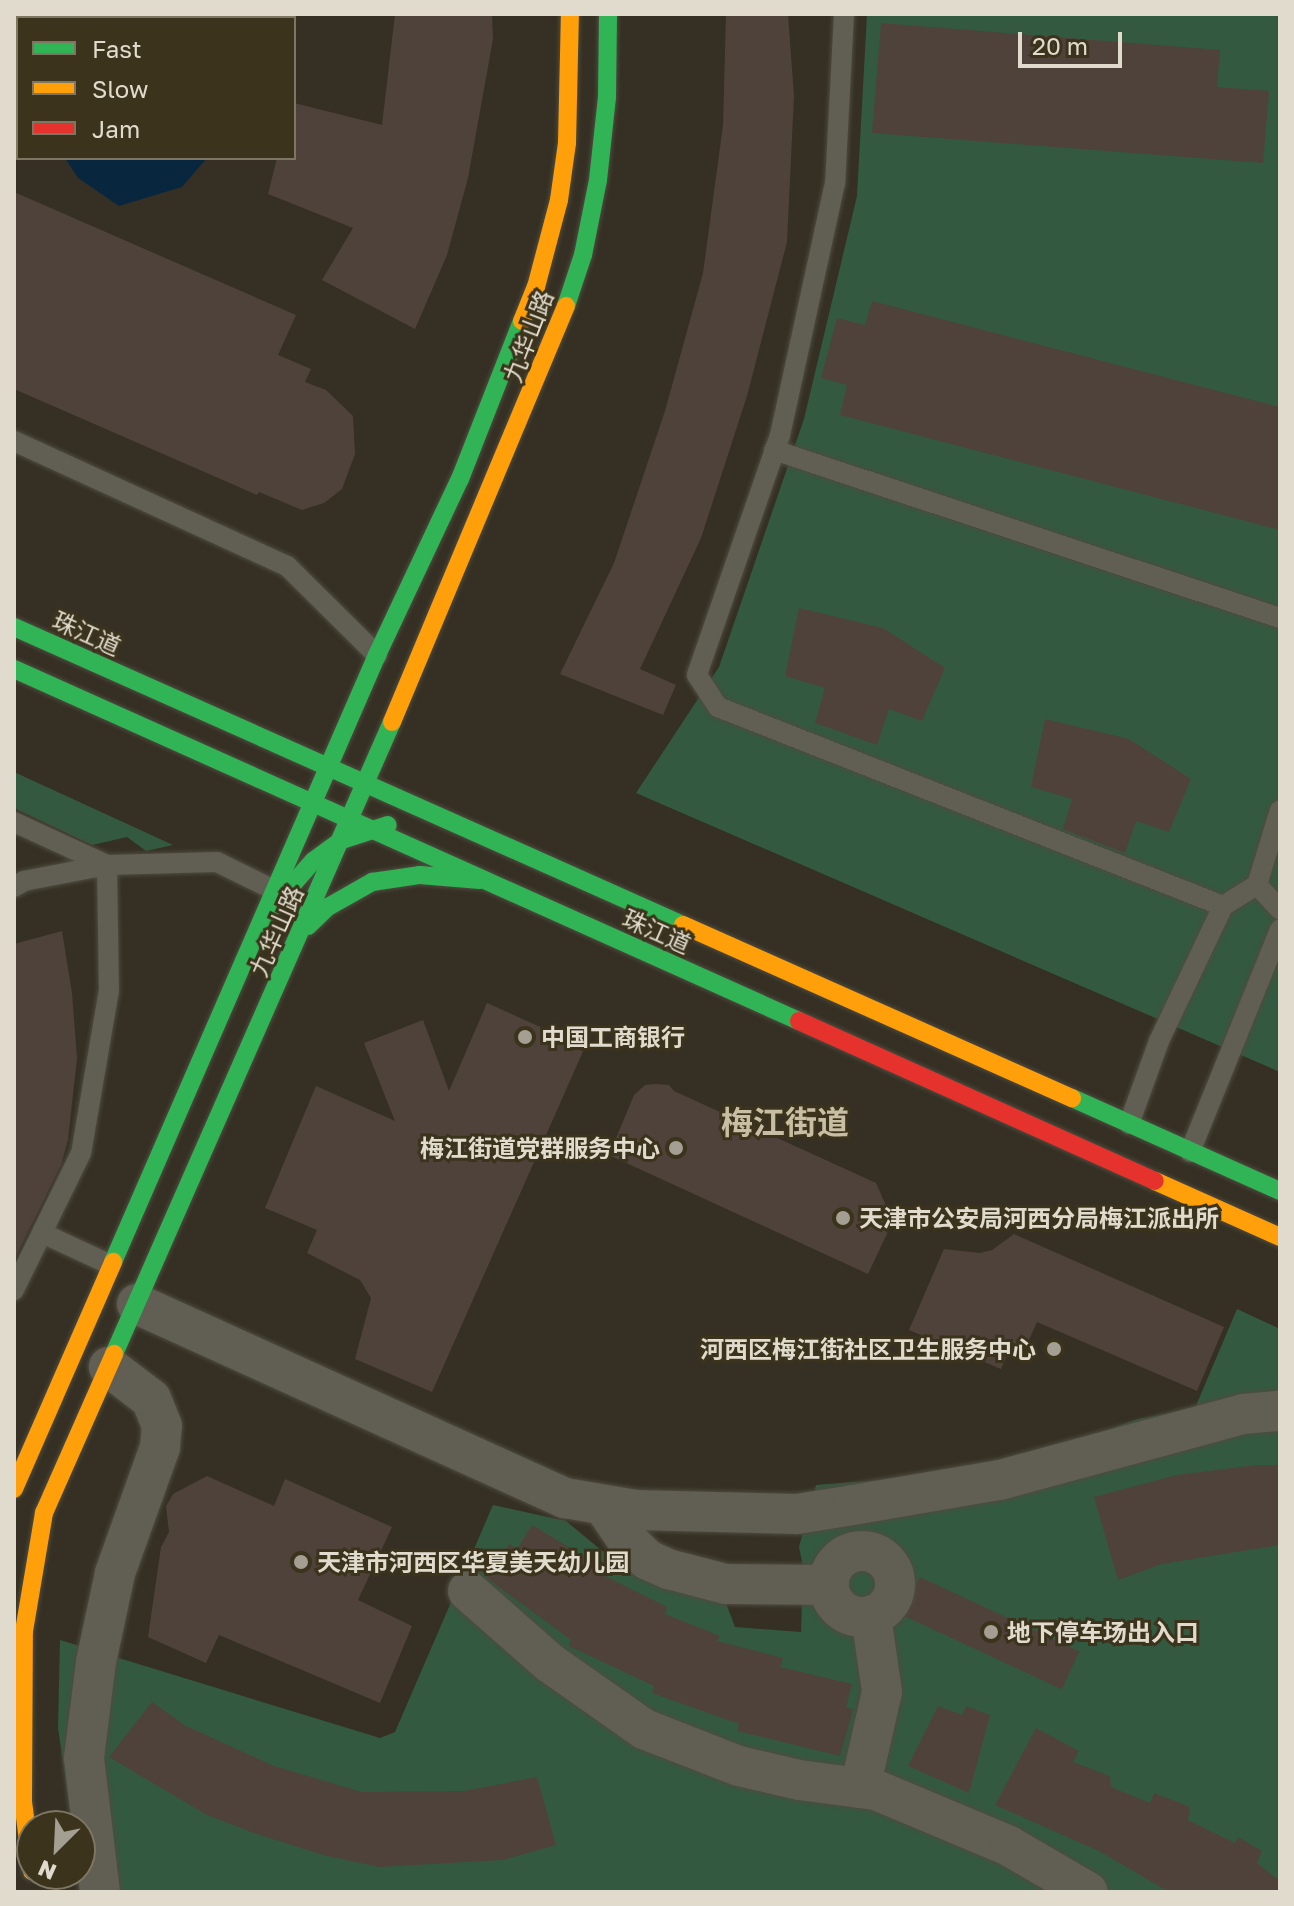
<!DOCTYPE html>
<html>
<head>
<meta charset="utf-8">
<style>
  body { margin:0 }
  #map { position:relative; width:1294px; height:1906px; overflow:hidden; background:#353023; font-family:"Golos Text","Noto Sans SC",sans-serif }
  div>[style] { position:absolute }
  .green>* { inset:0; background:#335a40 }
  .water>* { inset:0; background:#08273f; transform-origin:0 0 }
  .building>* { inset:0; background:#4f423a; transform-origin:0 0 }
  .roads { filter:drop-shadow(0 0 2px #4f4b40) drop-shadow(0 0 2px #4f4b40) }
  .lane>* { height:20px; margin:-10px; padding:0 10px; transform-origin:10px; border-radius:10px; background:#615e54 }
  .street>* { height:40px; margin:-20px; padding:0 20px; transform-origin:20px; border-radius:20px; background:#615e54 }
  .street>.ring { margin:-20px; padding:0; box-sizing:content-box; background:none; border:40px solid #615e54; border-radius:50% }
  .fast>* { height:18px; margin:-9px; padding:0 9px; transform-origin:9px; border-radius:9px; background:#30b455 }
  .slow>* { height:18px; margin:-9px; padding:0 9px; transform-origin:9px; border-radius:9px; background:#ff9f0a }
  .jam>* { height:18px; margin:-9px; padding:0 9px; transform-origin:9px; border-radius:9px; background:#e5322d }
  .dots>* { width:22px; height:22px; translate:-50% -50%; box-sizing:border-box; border:4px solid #3c331c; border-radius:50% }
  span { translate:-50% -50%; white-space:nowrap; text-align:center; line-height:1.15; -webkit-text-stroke:6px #3c331c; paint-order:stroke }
  .street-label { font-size:24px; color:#e0dbcd }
  .poi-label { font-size:24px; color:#e0dbcd; font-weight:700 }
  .left { translate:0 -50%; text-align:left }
  .right { translate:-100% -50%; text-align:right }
  .district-label { font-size:32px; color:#c8bea3; font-weight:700 }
  .frame { position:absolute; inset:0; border:16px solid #e0dbcd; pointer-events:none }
  .legend { position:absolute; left:16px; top:16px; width:280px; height:144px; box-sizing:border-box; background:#3c331c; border:2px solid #7e7663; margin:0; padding:10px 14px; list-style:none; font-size:24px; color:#e0dbcd }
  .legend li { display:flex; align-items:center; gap:16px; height:40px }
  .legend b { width:40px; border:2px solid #7e7663 }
  .north { position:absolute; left:16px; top:1810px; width:80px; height:80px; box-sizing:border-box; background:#3c331c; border:2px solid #7e7663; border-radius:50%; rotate:204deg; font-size:22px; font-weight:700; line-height:32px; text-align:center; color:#e0dbcd }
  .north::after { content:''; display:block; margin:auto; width:28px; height:36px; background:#a49f92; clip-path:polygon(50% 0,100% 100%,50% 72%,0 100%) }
  .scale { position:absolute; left:1018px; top:32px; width:104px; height:36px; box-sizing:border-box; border:4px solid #e0dbcd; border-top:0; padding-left:10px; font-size:24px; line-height:28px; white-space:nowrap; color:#e0dbcd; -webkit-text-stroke:6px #3c331c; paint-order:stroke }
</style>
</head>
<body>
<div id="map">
  <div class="green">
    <div style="clip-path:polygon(867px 14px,1280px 14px,1280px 1072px,636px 793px,719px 667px,804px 419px,857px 196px)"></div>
    <div style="clip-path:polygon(14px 772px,173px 845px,146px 851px,127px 837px,92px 845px,14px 808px)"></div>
    <div style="clip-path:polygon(1237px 1309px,1280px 1329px,1280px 1892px,82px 1892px,58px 1728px,60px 1640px,380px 1738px,395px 1732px,493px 1505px,566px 1521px,601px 1550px,660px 1586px,726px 1603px,735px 1627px,801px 1632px,803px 1567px,799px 1547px,816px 1485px,916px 1477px,1049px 1450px,1138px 1419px,1195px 1408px)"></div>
  </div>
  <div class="water">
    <div style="left:48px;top:14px;width:167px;height:6px"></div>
    <div style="clip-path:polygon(65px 158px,207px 158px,182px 187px,119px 206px,78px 178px)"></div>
  </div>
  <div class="building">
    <div style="clip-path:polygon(395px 14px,492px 14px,493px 39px,468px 178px,447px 255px,415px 329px,322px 280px,353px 228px,268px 194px,277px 158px,294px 158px,294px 103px,382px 125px)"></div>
    <div style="clip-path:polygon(726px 14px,788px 14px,794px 96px,787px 242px,747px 396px,701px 538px,640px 669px,676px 685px,663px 715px,560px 674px,614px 563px,665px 411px,703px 273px,723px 125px)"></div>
    <div style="clip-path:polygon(881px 23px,1220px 50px,1217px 87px,1269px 91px,1263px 163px,872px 133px)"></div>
    <div style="clip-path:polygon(14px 192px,296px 315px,278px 355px,311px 369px,305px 382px,326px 390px,353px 416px,355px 454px,342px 489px,324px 503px,302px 510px,259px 492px,257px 495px,14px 389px)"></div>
    <div style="clip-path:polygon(872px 301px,1280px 407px,1280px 530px,840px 415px,847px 385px,821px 378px,837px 318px,865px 325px)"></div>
    <div style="clip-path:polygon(799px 608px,883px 628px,945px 668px,922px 721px,889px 709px,877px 745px,815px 723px,825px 688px,785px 676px)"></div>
    <div style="clip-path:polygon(1045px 719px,1129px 739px,1191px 779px,1169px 832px,1136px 821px,1125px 853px,1063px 829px,1072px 799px,1031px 787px)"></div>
    <div style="clip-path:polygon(62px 931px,72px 993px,77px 1058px,68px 1140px,61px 1165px,14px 1260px,14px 944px)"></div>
    <div style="clip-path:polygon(487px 1003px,585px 1047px,432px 1392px,355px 1359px,371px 1298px,360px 1280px,307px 1253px,317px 1230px,265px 1208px,316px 1086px,395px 1121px,364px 1043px,423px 1020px,449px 1091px)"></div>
    <div style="clip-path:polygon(656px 1084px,669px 1085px,674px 1091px,876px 1183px,893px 1221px,868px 1274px,609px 1155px,634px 1095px,645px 1085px)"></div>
    <div style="clip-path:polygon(1014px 1234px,1224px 1327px,1197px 1391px,1037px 1322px,1022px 1356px,1009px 1350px,1001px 1369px,909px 1330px,944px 1249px,980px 1253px,992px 1250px)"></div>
    <div style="clip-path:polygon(1256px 1465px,1280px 1465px,1280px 1545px,1162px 1564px,1118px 1580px,1094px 1497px,1177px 1475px)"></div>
    <div style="clip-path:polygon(207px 1476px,274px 1506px,285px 1479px,392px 1527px,358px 1600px,412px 1626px,380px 1703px,219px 1635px,206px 1663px,148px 1637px,161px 1547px,169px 1532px,166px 1506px,173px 1494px)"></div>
    <div style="clip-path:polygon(532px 1525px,605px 1569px,603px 1575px,667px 1607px,665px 1614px,720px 1636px,717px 1641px,783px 1658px,780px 1667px,852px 1684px,846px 1708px,853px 1709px,840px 1756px,737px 1731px,739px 1724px,652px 1693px,654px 1686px,569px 1646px,571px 1640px,487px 1578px,509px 1544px,517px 1549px)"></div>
    <div style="left:920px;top:1577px;width:176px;height:42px;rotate:25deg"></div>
    <div style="clip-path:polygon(152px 1702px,186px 1726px,274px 1766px,362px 1792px,464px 1791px,537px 1777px,556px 1845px,503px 1860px,379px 1867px,323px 1855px,254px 1833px,207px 1815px,109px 1757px)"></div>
    <div style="clip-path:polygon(938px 1706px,962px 1715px,966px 1706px,990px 1715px,969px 1793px,908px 1766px)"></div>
    <div style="clip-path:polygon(1036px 1728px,1079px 1751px,1073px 1762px,1110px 1776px,1111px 1787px,1150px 1803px,1154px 1793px,1190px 1807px,1188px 1820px,1235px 1843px,1238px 1837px,1262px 1851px,1257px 1863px,1280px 1881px,1280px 1892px,1169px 1892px,1099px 1851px,995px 1805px)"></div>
  </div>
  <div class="roads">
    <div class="lane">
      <div style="left:844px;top:14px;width:169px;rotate:93deg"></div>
      <div style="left:835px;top:183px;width:258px;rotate:102.3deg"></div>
      <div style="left:780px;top:435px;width:254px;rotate:109.1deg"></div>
      <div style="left:697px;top:675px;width:38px;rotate:57deg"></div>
      <div style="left:718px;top:707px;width:543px;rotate:21.51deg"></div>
      <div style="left:14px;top:441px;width:300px;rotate:24.6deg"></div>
      <div style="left:287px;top:566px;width:127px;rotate:44.7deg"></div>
      <div style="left:774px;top:450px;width:533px;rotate:18.37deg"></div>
      <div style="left:14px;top:822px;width:102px;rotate:24.8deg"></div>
      <div style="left:107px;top:865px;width:125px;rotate:89.1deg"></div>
      <div style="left:109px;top:990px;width:165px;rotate:99.7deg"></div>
      <div style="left:81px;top:1153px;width:153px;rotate:116.1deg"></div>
      <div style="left:1257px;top:885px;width:34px;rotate:47deg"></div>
      <div style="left:14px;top:887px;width:12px;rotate:-31deg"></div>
      <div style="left:24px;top:881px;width:85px;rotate:-10.9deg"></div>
      <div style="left:107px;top:865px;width:110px;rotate:-1.6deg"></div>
      <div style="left:217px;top:862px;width:66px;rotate:26.2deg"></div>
      <div style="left:1129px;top:1124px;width:88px;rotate:-70.1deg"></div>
      <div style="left:1159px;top:1041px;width:149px;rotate:-64.6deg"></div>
      <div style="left:1223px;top:906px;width:40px;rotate:-32deg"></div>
      <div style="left:1257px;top:885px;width:78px;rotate:-73deg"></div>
      <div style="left:1190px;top:1152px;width:240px;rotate:-68deg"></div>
      <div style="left:42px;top:1233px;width:76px;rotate:24.9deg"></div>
    </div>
    <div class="street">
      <div style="left:137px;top:1304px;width:470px;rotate:24.4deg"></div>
      <div style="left:565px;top:1498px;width:72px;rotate:9.6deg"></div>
      <div style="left:636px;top:1510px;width:161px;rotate:1.4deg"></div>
      <div style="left:797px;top:1514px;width:57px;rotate:-9.1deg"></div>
      <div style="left:853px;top:1505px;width:149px;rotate:-9.7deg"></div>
      <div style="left:1000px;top:1480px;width:252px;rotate:-15.2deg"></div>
      <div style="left:1243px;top:1414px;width:37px;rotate:-5deg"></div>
      <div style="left:604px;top:1506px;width:41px;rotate:55.9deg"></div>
      <div style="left:627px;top:1540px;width:29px;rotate:44deg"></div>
      <div style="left:648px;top:1560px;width:22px;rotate:24deg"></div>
      <div style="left:668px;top:1569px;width:60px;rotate:14.5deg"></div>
      <div style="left:726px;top:1584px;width:103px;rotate:0.6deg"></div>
      <div class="ring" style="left:829px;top:1551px;width:26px;height:26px"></div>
      <div style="left:468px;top:1591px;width:109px;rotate:41.3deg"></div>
      <div style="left:550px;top:1663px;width:115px;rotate:35.1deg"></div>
      <div style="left:644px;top:1729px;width:102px;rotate:21.3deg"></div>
      <div style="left:739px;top:1766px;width:62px;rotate:13.1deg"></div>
      <div style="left:799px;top:1780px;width:78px;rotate:7.4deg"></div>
      <div style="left:876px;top:1790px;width:144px;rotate:22.8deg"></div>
      <div style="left:1009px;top:1846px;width:91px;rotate:30.2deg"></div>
      <div style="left:860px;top:1788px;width:98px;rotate:-77.1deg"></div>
      <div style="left:882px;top:1692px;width:77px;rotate:-98.2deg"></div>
      <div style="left:100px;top:1892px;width:135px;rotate:-96.8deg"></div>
      <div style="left:84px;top:1758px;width:97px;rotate:-82.9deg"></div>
      <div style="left:96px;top:1662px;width:91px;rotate:-77.9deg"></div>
      <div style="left:115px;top:1573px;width:134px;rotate:-70.3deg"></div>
      <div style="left:160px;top:1447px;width:21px;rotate:-85deg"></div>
      <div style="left:162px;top:1426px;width:29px;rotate:-112deg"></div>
      <div style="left:151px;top:1399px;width:53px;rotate:-142.7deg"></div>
    </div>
    <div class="fast">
      <div style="left:566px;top:306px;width:54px;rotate:-71.6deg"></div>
      <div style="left:583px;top:255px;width:76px;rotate:-78.7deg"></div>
      <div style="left:598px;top:180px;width:83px;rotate:-83.8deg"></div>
      <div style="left:607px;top:97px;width:83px;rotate:-89.3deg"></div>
      <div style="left:14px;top:627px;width:732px;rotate:24.01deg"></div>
      <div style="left:14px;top:669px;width:860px;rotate:24.15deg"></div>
      <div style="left:264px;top:917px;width:74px;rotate:-48.8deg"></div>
      <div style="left:313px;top:861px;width:36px;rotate:-36deg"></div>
      <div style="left:342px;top:840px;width:48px;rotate:-18.1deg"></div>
      <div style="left:308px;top:926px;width:28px;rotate:-44deg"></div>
      <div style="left:328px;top:907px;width:51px;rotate:-29.6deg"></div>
      <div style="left:372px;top:882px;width:49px;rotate:-8.3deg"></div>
      <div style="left:420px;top:875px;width:60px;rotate:4.8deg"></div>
      <div style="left:1072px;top:1098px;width:228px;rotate:24.1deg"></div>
      <div style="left:113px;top:1262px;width:662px;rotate:-66.49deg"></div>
      <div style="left:377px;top:655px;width:195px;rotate:-64.8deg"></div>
      <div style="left:460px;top:479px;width:170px;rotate:-68.6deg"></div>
      <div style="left:114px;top:1354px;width:690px;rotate:-66.26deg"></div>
    </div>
    <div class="slow">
      <div style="left:522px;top:321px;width:37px;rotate:-68deg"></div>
      <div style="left:536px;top:287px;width:90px;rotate:-75.2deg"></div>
      <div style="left:559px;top:200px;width:58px;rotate:-82deg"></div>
      <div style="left:567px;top:143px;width:129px;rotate:-88.7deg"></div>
      <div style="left:392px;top:722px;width:451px;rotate:-67.3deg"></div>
      <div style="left:683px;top:925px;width:426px;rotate:24deg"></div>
      <div style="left:1155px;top:1181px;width:137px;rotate:24.1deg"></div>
      <div style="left:14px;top:1489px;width:248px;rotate:-66.4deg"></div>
      <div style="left:32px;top:1871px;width:70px;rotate:-97.4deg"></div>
      <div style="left:23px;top:1802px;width:171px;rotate:-89.7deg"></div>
      <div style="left:24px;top:1631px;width:120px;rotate:-80.4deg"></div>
      <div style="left:44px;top:1513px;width:174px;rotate:-66.2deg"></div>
    </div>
    <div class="jam">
      <div style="left:799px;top:1021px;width:390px;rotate:24.2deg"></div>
    </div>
  </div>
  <div class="dots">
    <div style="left:525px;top:1037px;background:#a49f92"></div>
    <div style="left:676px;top:1148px;background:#a49f92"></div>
    <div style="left:843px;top:1218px;background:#a49f92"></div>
    <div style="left:1054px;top:1349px;background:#a49f92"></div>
    <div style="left:301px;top:1562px;background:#a49f92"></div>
    <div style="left:991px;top:1632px;background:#a49f92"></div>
  </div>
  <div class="street-label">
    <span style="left:528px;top:336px;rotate:-69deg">九华山路</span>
    <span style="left:87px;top:633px;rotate:24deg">珠江道</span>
    <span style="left:276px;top:931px;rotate:-66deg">九华山路</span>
    <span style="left:657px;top:931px;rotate:24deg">珠江道</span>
  </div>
  <div class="poi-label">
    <span class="left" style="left:541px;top:1037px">中国工商银行</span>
    <span class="right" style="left:660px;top:1148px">梅江街道党群服务中心</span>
    <span class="left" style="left:859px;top:1218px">天津市公安局河西分局梅江派出所</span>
    <span class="right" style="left:1036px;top:1349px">河西区梅江街社区卫生服务中心</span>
    <span class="left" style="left:317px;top:1562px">天津市河西区华夏美天幼儿园</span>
    <span class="left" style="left:1007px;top:1632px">地下停车场出入口</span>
  </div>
  <div class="district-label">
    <span style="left:785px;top:1122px">梅江街道</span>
  </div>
  <div class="frame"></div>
  <ul class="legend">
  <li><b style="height:10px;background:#30b455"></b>Fast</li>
  <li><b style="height:10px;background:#ff9f0a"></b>Slow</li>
  <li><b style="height:10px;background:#e5322d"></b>Jam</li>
  </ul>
  <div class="north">N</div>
  <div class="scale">20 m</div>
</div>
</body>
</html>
